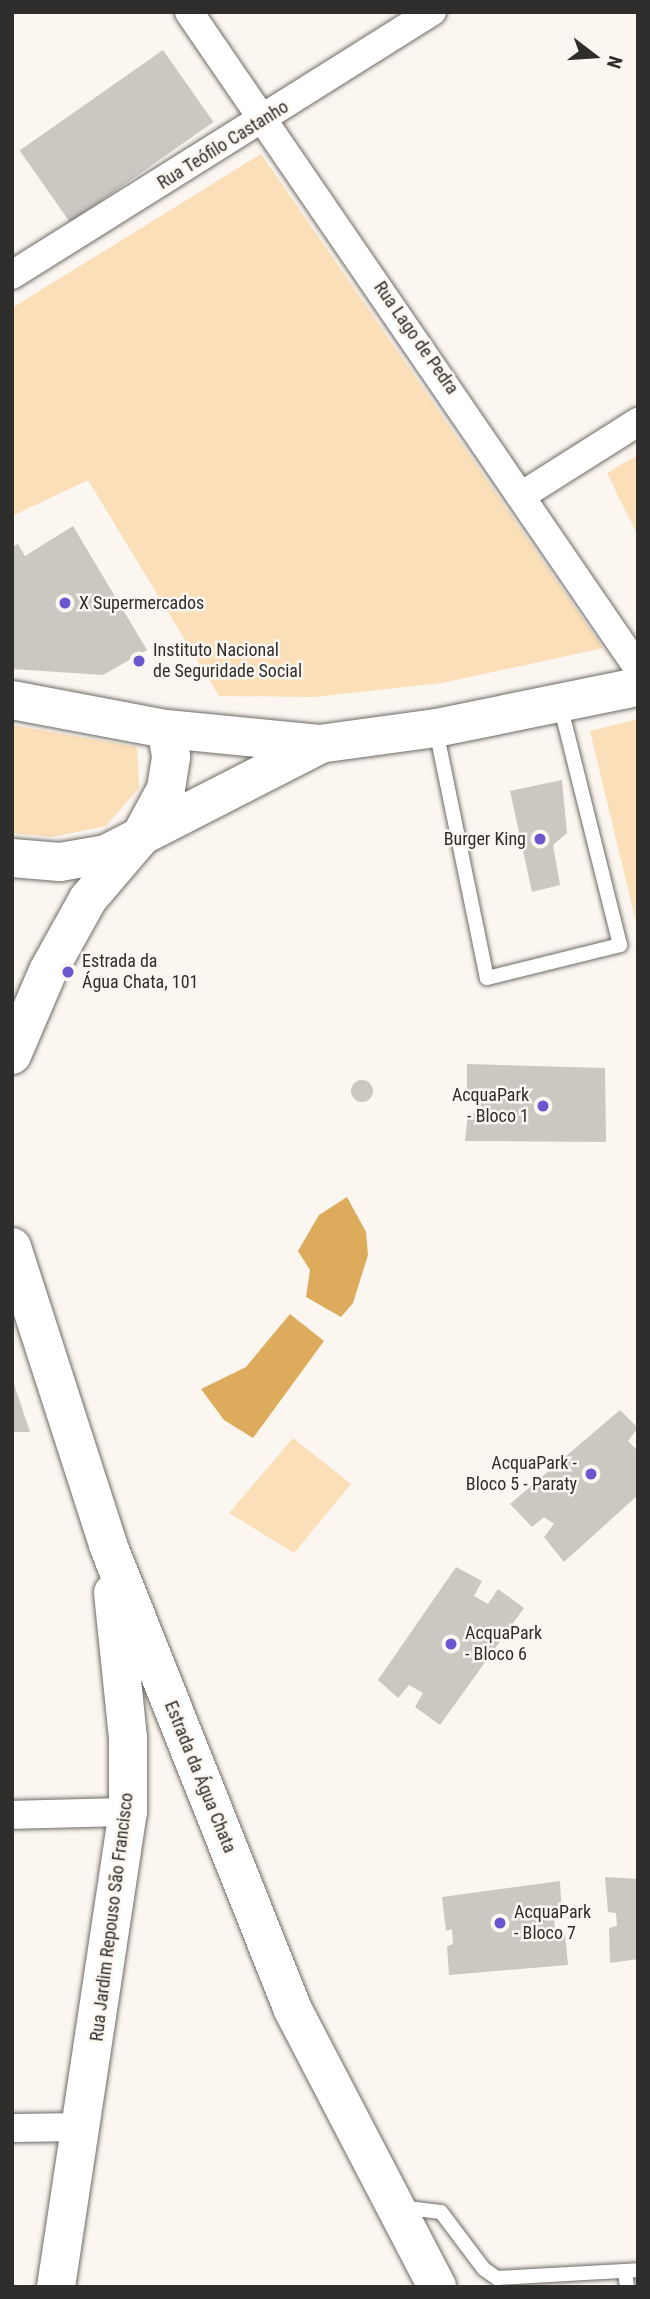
<!DOCTYPE html>
<html>
<head>
<meta charset="utf-8">
<style>
  body { margin:0 }
  #map { position:relative; width:650px; height:2299px; overflow:hidden; background:#fbf6f0; font-family:"Roboto Condensed",sans-serif }
  div>[style] { position:absolute }
  .green>* { inset:0; background:#fadfb8 }
  .water>* { inset:0; background:#ddab5c }
  .building>* { inset:0; background:#cbc7c1; transform-origin:0 0 }
  .round { border-radius:50% }
  .roads { filter:drop-shadow(0 0 2px #6f6b66) drop-shadow(0 0 2px #6f6b66) }
  .lane>* { height:14px; margin:-7px; padding:0 7px; transform-origin:7px; border-radius:7px; background:#fff }
  .street>* { height:28px; margin:-14px; padding:0 14px; transform-origin:14px; border-radius:14px; background:#fff }
  .secondary>* { height:38px; margin:-19px; padding:0 19px; transform-origin:19px; border-radius:19px; background:#fff }
  .dots>* { width:19px; height:19px; translate:-50% -50%; box-sizing:border-box; border:4px solid #fbf6f0; border-radius:50% }
  span { translate:-50% -50%; white-space:nowrap; text-align:center; line-height:1.15; -webkit-text-stroke:5px #fbf6f0; paint-order:stroke }
  .street-label { font-size:18px; color:#302e2c }
  .poi-label { font-size:18px; color:#302e2c }
  .left { translate:0 -50%; text-align:left }
  .right { translate:-100% -50%; text-align:right }
  .frame { position:absolute; inset:0; border:14px solid #302e2c; pointer-events:none }
  .north { position:absolute; left:559px; top:21px; width:70px; height:70px; -webkit-text-stroke:5px #fbf6f0; paint-order:stroke; rotate:107deg; font-size:19px; font-weight:700; line-height:28px; text-align:center; color:#302e2c }
  .north::after { content:''; display:block; margin:auto; width:24px; height:32px; background:#302e2c; clip-path:polygon(50% 0,100% 100%,50% 72%,0 100%) }
</style>
</head>
<body>
<div id="map">
  <div class="green">
    <div style="clip-path:polygon(261px 154px,603px 648px,442px 683px,313px 697px,219px 696px,88px 480px,12px 516px,12px 308px)"></div>
    <div style="clip-path:polygon(638px 455px,638px 536px,607px 473px)"></div>
    <div style="clip-path:polygon(638px 719px,638px 930px,590px 731px)"></div>
    <div style="clip-path:polygon(12px 725px,137px 747px,139px 788px,106px 826px,52px 837px,12px 833px)"></div>
    <div style="clip-path:polygon(293px 1438px,351px 1484px,294px 1553px,229px 1513px)"></div>
  </div>
  <div class="water">
    <div style="clip-path:polygon(347px 1197px,366px 1232px,368px 1255px,353px 1303px,341px 1317px,306px 1297px,310px 1270px,298px 1251px,319px 1215px)"></div>
    <div style="clip-path:polygon(290px 1314px,324px 1341px,253px 1438px,224px 1420px,201px 1389px,246px 1367px)"></div>
  </div>
  <div class="building">
    <div style="left:163px;top:50px;width:88px;height:175px;rotate:55deg"></div>
    <div style="clip-path:polygon(73px 526px,147px 650px,103px 675px,12px 669px,12px 547px,18px 544px,25px 556px)"></div>
    <div style="clip-path:polygon(562px 780px,567px 833px,553px 845px,560px 885px,532px 892px,510px 791px)"></div>
    <div style="clip-path:polygon(467px 1064px,605px 1068px,606px 1142px,465px 1141px,468px 1113px,480px 1113px,481px 1097px,467px 1099px)"></div>
    <div class="round" style="left:351px;top:1080px;width:22px;height:22px"></div>
    <div style="clip-path:polygon(13px 1381px,30px 1432px,12px 1432px)"></div>
    <div style="clip-path:polygon(620px 1410px,638px 1428px,628px 1441px,638px 1451px,638px 1495px,564px 1562px,544px 1537px,554px 1524px,544px 1517px,532px 1527px,510px 1504px)"></div>
    <div style="clip-path:polygon(456px 1567px,482px 1581px,474px 1596px,488px 1604px,498px 1589px,524px 1608px,440px 1725px,415px 1707px,423px 1693px,409px 1685px,398px 1698px,378px 1680px)"></div>
    <div style="clip-path:polygon(605px 1877px,638px 1879px,638px 1959px,610px 1963px,609px 1928px,617px 1926px,616px 1913px,608px 1912px)"></div>
    <div style="clip-path:polygon(560px 1881px,562px 1917px,554px 1918px,555px 1932px,565px 1933px,568px 1965px,449px 1975px,447px 1946px,453px 1944px,452px 1929px,446px 1931px,442px 1897px)"></div>
  </div>
  <div class="roads">
    <div class="lane">
      <div style="left:436px;top:730px;width:253px;rotate:78.4deg"></div>
      <div style="left:487px;top:978px;width:137px;rotate:-13.9deg"></div>
      <div style="left:620px;top:945px;width:247px;rotate:-104deg"></div>
      <div style="left:399px;top:2207px;width:42px;rotate:6.8deg"></div>
      <div style="left:441px;top:2212px;width:71px;rotate:53deg"></div>
      <div style="left:484px;top:2269px;width:16px;rotate:35deg"></div>
      <div style="left:497px;top:2278px;width:141px;rotate:-3.2deg"></div>
      <div style="left:625px;top:2271px;width:16px;rotate:83deg"></div>
    </div>
    <div class="street">
      <div style="left:189px;top:12px;width:795px;rotate:55.61deg"></div>
      <div style="left:12px;top:275px;width:496px;rotate:-32.1deg"></div>
      <div style="left:524px;top:494px;width:135px;rotate:-32.3deg"></div>
      <div style="left:12px;top:1815px;width:116px;rotate:-1.5deg"></div>
      <div style="left:12px;top:2128px;width:72px;rotate:-0.8deg"></div>
    </div>
    <div class="secondary">
      <div style="left:12px;top:700px;width:157px;rotate:10.7deg"></div>
      <div style="left:166px;top:729px;width:154px;rotate:5.6deg"></div>
      <div style="left:319px;top:744px;width:118px;rotate:-7.8deg"></div>
      <div style="left:436px;top:728px;width:206px;rotate:-11.5deg"></div>
      <div style="left:12px;top:858px;width:48px;rotate:4.8deg"></div>
      <div style="left:60px;top:862px;width:47px;rotate:-9.9deg"></div>
      <div style="left:106px;top:854px;width:239px;rotate:-27.1deg"></div>
      <div style="left:12px;top:1055px;width:91px;rotate:-66.8deg"></div>
      <div style="left:48px;top:971px;width:82px;rotate:-60.9deg"></div>
      <div style="left:88px;top:899px;width:79px;rotate:-49.6deg"></div>
      <div style="left:139px;top:839px;width:57px;rotate:-61.6deg"></div>
      <div style="left:166px;top:789px;width:33px;rotate:-81deg"></div>
      <div style="left:171px;top:756px;width:27px;rotate:-100deg"></div>
      <div style="left:12px;top:1247px;width:313px;rotate:72.1deg"></div>
      <div style="left:108px;top:1545px;width:498px;rotate:68.3deg"></div>
      <div style="left:292px;top:2008px;width:314px;rotate:62.5deg"></div>
      <div style="left:56px;top:2287px;width:480px;rotate:-81.4deg"></div>
      <div style="left:128px;top:1812px;width:74px;rotate:-90deg"></div>
      <div style="left:128px;top:1738px;width:146px;rotate:-95.9deg"></div>
    </div>
  </div>
  <div class="dots">
    <div style="left:65px;top:603px;background:#6c56d0"></div>
    <div style="left:139px;top:661px;background:#6c56d0"></div>
    <div style="left:540px;top:839px;background:#6c56d0"></div>
    <div style="left:68px;top:972px;background:#6c56d0"></div>
    <div style="left:543px;top:1106px;background:#6c56d0"></div>
    <div style="left:591px;top:1474px;background:#6c56d0"></div>
    <div style="left:451px;top:1644px;background:#6c56d0"></div>
    <div style="left:500px;top:1923px;background:#6c56d0"></div>
  </div>
  <div class="street-label">
    <span style="left:223px;top:145px;rotate:-32deg">Rua Teófilo Castanho</span>
    <span style="left:416px;top:338px;rotate:55deg">Rua Lago de Pedra</span>
    <span style="left:200px;top:1777px;rotate:68deg">Estrada da Água Chata</span>
    <span style="left:112px;top:1917px;rotate:-83deg">Rua Jardim Repouso São Francisco</span>
  </div>
  <div class="poi-label">
    <span class="left" style="left:79px;top:603px">X Supermercados</span>
    <span class="left" style="left:153px;top:661px">Instituto Nacional<br>de Seguridade Social</span>
    <span class="right" style="left:526px;top:839px">Burger King</span>
    <span class="left" style="left:82px;top:972px">Estrada da<br>Água Chata, 101</span>
    <span class="right" style="left:529px;top:1106px">AcquaPark<br>- Bloco 1</span>
    <span class="right" style="left:577px;top:1474px">AcquaPark -<br>Bloco 5 - Paraty</span>
    <span class="left" style="left:465px;top:1644px">AcquaPark<br>- Bloco 6</span>
    <span class="left" style="left:514px;top:1923px">AcquaPark<br>- Bloco 7</span>
  </div>
  <div class="frame"></div>
  <div class="north">N</div>
</div>
</body>
</html>
